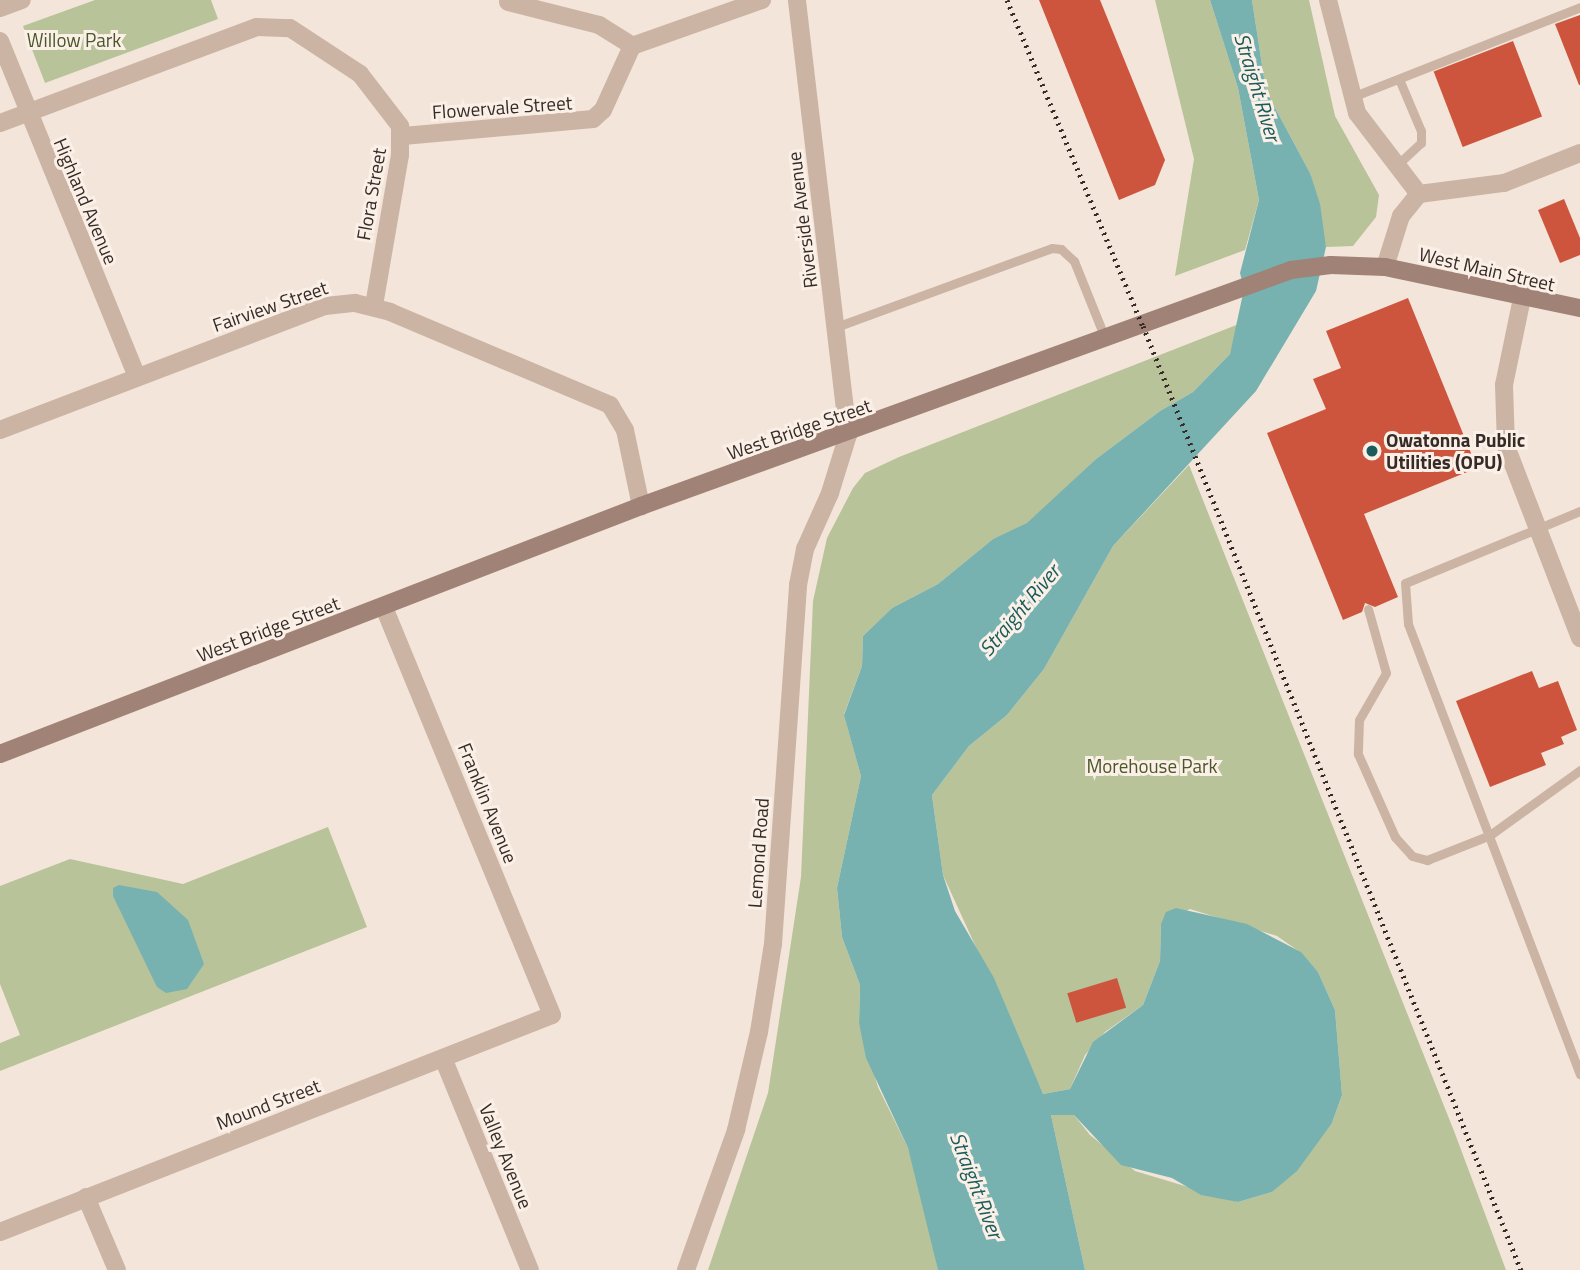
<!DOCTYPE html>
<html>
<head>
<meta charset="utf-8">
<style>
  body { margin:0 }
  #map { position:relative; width:1580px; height:1270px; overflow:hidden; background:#f3e5da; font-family:"Titillium Web",sans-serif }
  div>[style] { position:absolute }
  .green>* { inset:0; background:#b8c399 }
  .water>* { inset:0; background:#77b2b0 }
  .building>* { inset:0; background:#ce553d; transform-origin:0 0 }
  .service>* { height:9px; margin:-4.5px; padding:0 4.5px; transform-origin:4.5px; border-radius:4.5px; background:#ccb4a5 }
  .minor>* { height:18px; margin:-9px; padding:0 9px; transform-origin:9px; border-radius:9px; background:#ccb4a5 }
  .tertiary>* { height:18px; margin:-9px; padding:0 9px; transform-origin:9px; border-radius:9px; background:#ccb4a5 }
  .secondary>* { height:18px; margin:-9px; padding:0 9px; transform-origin:9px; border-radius:9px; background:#a08276 }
  .rail>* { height:5px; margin-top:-2.5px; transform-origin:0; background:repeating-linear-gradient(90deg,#372b27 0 2px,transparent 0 7px) }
  .dots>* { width:19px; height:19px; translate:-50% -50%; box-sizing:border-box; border:4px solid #fbf0e7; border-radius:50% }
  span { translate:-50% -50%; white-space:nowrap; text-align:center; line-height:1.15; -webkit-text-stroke:6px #fbf0e7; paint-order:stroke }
  .park-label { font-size:19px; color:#4a5729 }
  .street-label { font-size:19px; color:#372b27 }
  .poi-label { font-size:19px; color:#372b27; font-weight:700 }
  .left { translate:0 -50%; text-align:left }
  .water-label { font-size:21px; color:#1a5c5b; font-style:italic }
</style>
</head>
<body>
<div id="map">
  <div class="green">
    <div style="clip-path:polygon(95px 0,211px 0,218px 19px,45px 83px,23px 26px)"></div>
    <div style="clip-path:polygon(1155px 0,1210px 0,1238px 88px,1259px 200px,1245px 250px,1175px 276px,1194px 159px)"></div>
    <div style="clip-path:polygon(1252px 0,1309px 0,1335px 116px,1379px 195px,1376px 217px,1353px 246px,1326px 247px,1310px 173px,1266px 91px)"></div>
    <div style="clip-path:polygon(1239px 324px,1230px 354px,1193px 392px,1160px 411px,1096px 459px,1027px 524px,993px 539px,938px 584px,892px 608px,863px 636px,862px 666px,844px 714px,861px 776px,837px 888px,842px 937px,860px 985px,859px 1023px,878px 1087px,908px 1148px,922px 1192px,938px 1270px,708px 1270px,768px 1093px,801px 877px,813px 601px,827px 538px,853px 488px,865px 473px,899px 457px)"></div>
    <div style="clip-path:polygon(1189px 465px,1454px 1131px,1506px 1270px,1085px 1270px,1051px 1115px,1074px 1115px,1090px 1135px,1135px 1171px,1238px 1202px,1272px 1192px,1332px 1123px,1342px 1095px,1335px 1010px,1318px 972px,1300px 952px,1277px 936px,1190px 909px,1161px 924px,1160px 961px,1143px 1005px,1105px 1032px,1085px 1055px,1070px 1089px,1043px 1094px,943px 875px,932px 795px,969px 746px,1007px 715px,1044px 669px,1113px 546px)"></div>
    <div style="clip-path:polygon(328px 827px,367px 927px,0 1071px,0 1043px,20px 1035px,0 984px,0 886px,70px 859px,183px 884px)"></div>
  </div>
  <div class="water">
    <div style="clip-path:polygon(1210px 0,1252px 0,1266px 91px,1310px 173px,1320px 204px,1326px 247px,1316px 291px,1256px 391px,1113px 546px,1044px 669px,1007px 715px,969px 746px,932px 795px,943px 875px,955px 911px,994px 978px,1043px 1094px,1070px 1089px,1093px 1042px,1143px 1005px,1160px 961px,1161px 924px,1166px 912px,1176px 908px,1247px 924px,1301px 952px,1318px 972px,1335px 1010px,1342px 1095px,1332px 1123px,1297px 1171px,1272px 1192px,1238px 1202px,1201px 1195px,1172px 1178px,1121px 1165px,1074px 1115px,1051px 1115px,1085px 1270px,938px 1270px,908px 1148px,866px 1058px,859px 1023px,860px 985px,842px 937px,837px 888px,861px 776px,844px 715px,862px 666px,863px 636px,892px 608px,938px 584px,993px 539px,1027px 523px,1096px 459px,1160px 411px,1193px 392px,1230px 354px,1244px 289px,1240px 273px,1259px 200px,1238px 88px)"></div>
    <div style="clip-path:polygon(119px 885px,157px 892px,188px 920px,204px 964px,187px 989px,166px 993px,157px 987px,113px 896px,113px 888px)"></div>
  </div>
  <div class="building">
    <div style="clip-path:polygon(1039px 0,1100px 0,1165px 160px,1155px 185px,1119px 200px)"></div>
    <div style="clip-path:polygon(1580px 15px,1580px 85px,1579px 85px,1555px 24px)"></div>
    <div style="left:1513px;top:41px;width:81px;height:85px;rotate:69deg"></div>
    <div style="clip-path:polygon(1564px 199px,1580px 238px,1580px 255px,1560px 263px,1538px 210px)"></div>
    <div style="clip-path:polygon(1408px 298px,1477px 468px,1364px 514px,1398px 597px,1375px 607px,1365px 603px,1362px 612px,1343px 620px,1267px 433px,1326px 409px,1313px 379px,1341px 368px,1326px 331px)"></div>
    <div style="clip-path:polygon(1532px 671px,1539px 688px,1558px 681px,1577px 730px,1561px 737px,1564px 744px,1541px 753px,1546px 765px,1490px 787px,1456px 701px)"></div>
    <div style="left:1117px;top:978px;width:31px;height:52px;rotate:73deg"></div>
  </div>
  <div class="service">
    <div style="left:1352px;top:97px;width:245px;rotate:-21.5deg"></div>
    <div style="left:1396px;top:166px;width:34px;rotate:-43deg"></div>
    <div style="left:1421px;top:143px;width:12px;rotate:-90deg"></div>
    <div style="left:1421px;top:131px;width:56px;rotate:-112.9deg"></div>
    <div style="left:836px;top:327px;width:230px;rotate:-20.1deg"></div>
    <div style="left:1052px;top:248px;width:9px;rotate:6deg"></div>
    <div style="left:1061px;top:249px;width:18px;rotate:43deg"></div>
    <div style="left:1074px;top:261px;width:83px;rotate:68.1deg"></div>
    <div style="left:1580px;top:511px;width:189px;rotate:157.6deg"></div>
    <div style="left:1405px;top:583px;width:41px;rotate:85.8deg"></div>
    <div style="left:1408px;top:624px;width:482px;rotate:69.1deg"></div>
    <div style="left:1368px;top:609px;width:66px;rotate:74.3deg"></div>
    <div style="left:1386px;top:673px;width:54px;rotate:119.9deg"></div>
    <div style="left:1359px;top:720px;width:34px;rotate:92deg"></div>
    <div style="left:1358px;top:754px;width:91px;rotate:66deg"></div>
    <div style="left:1395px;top:837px;width:25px;rotate:48deg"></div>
    <div style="left:1412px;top:856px;width:16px;rotate:15deg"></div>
    <div style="left:1427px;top:860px;width:68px;rotate:-21.6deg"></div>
    <div style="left:1490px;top:835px;width:111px;rotate:-35.8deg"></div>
  </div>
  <div class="minor">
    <div style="left:1328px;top:0;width:117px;rotate:75.6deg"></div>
    <div style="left:1357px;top:113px;width:102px;rotate:52.6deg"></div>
    <div style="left:508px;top:2px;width:94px;rotate:14.2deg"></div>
    <div style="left:599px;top:25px;width:39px;rotate:32deg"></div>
    <div style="left:0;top:8px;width:23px;rotate:-20deg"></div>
    <div style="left:0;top:41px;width:361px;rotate:67.8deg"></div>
    <div style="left:0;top:123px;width:274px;rotate:-20.5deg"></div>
    <div style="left:257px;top:27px;width:33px;rotate:2deg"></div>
    <div style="left:290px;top:28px;width:84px;rotate:33.3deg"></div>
    <div style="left:360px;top:74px;width:66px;rotate:52.4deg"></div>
    <div style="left:400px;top:126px;width:29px;rotate:90deg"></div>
    <div style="left:400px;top:155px;width:153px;rotate:99.8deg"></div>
    <div style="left:403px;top:136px;width:191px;rotate:-5.1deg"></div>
    <div style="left:593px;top:119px;width:13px;rotate:-42deg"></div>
    <div style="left:603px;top:110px;width:70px;rotate:-65.6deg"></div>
    <div style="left:632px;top:46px;width:138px;rotate:-19.5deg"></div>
    <div style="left:1385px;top:267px;width:53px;rotate:-72.6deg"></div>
    <div style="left:1401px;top:216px;width:28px;rotate:-51deg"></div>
    <div style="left:1419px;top:194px;width:86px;rotate:-7.4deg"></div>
    <div style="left:1504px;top:183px;width:82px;rotate:-21.5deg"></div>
    <div style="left:1522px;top:298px;width:89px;rotate:101.7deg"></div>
    <div style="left:1504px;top:385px;width:61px;rotate:88.1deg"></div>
    <div style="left:1506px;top:446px;width:206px;rotate:68.9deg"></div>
    <div style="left:0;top:430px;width:348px;rotate:-20.9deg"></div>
    <div style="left:325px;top:306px;width:30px;rotate:-6deg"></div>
    <div style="left:355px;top:303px;width:36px;rotate:14deg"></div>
    <div style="left:390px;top:312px;width:239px;rotate:22.9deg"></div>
    <div style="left:610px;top:405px;width:29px;rotate:59deg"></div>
    <div style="left:625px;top:430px;width:78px;rotate:78.1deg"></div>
    <div style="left:443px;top:1058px;width:229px;rotate:67.7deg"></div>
    <div style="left:86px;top:1197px;width:79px;rotate:67deg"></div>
    <div style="left:0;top:1232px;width:593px;rotate:-21.46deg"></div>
    <div style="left:552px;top:1015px;width:441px;rotate:-112.4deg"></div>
  </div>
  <div class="tertiary">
    <div style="left:686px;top:1270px;width:149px;rotate:-70.3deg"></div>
    <div style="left:736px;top:1130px;width:101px;rotate:-76.8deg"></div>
    <div style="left:759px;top:1032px;width:89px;rotate:-81deg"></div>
    <div style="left:773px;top:944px;width:360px;rotate:-86deg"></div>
    <div style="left:798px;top:585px;width:37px;rotate:-79deg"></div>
    <div style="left:805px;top:549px;width:61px;rotate:-65.9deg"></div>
    <div style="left:830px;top:493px;width:61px;rotate:-72.8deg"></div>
    <div style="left:848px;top:435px;width:438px;rotate:-96.7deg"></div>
  </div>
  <div class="secondary">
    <div style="left:0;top:754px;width:687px;rotate:-21.15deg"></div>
    <div style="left:641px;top:506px;width:692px;rotate:-19.95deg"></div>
    <div style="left:1291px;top:270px;width:40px;rotate:-7.1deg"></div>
    <div style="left:1331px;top:265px;width:54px;rotate:2.1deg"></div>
    <div style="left:1385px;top:267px;width:199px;rotate:11.9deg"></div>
  </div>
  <div class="rail">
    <div style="left:1007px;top:0;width:353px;rotate:67.4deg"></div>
    <div style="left:1143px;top:326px;width:1017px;rotate:68.18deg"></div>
  </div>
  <div class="dots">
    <div style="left:1372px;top:451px;background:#1a5c5b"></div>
  </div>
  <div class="park-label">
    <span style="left:74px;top:40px">Willow Park</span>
    <span style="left:1152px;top:766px">Morehouse Park</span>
  </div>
  <div class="street-label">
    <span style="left:502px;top:107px;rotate:-4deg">Flowervale Street</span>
    <span style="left:371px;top:194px;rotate:-80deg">Flora Street</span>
    <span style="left:86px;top:201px;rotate:67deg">Highland Avenue</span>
    <span style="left:802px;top:220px;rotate:-97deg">Riverside Avenue</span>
    <span style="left:1487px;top:269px;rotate:13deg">West Main Street</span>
    <span style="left:270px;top:306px;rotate:-19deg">Fairview Street</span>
    <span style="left:799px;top:429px;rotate:-19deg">West Bridge Street</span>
    <span style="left:268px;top:629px;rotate:-21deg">West Bridge Street</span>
    <span style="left:488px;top:803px;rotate:68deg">Franklin Avenue</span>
    <span style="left:758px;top:853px;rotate:-86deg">Lemond Road</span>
    <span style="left:268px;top:1104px;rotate:-21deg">Mound Street</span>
    <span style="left:506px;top:1156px;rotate:68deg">Valley Avenue</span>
  </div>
  <div class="poi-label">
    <span class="left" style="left:1386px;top:451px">Owatonna Public<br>Utilities (OPU)</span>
  </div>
  <div class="water-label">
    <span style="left:1258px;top:87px;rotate:73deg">Straight River</span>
    <span style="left:1019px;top:610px;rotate:-50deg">Straight River</span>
    <span style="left:977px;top:1185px;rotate:69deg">Straight River</span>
  </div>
</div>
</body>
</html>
